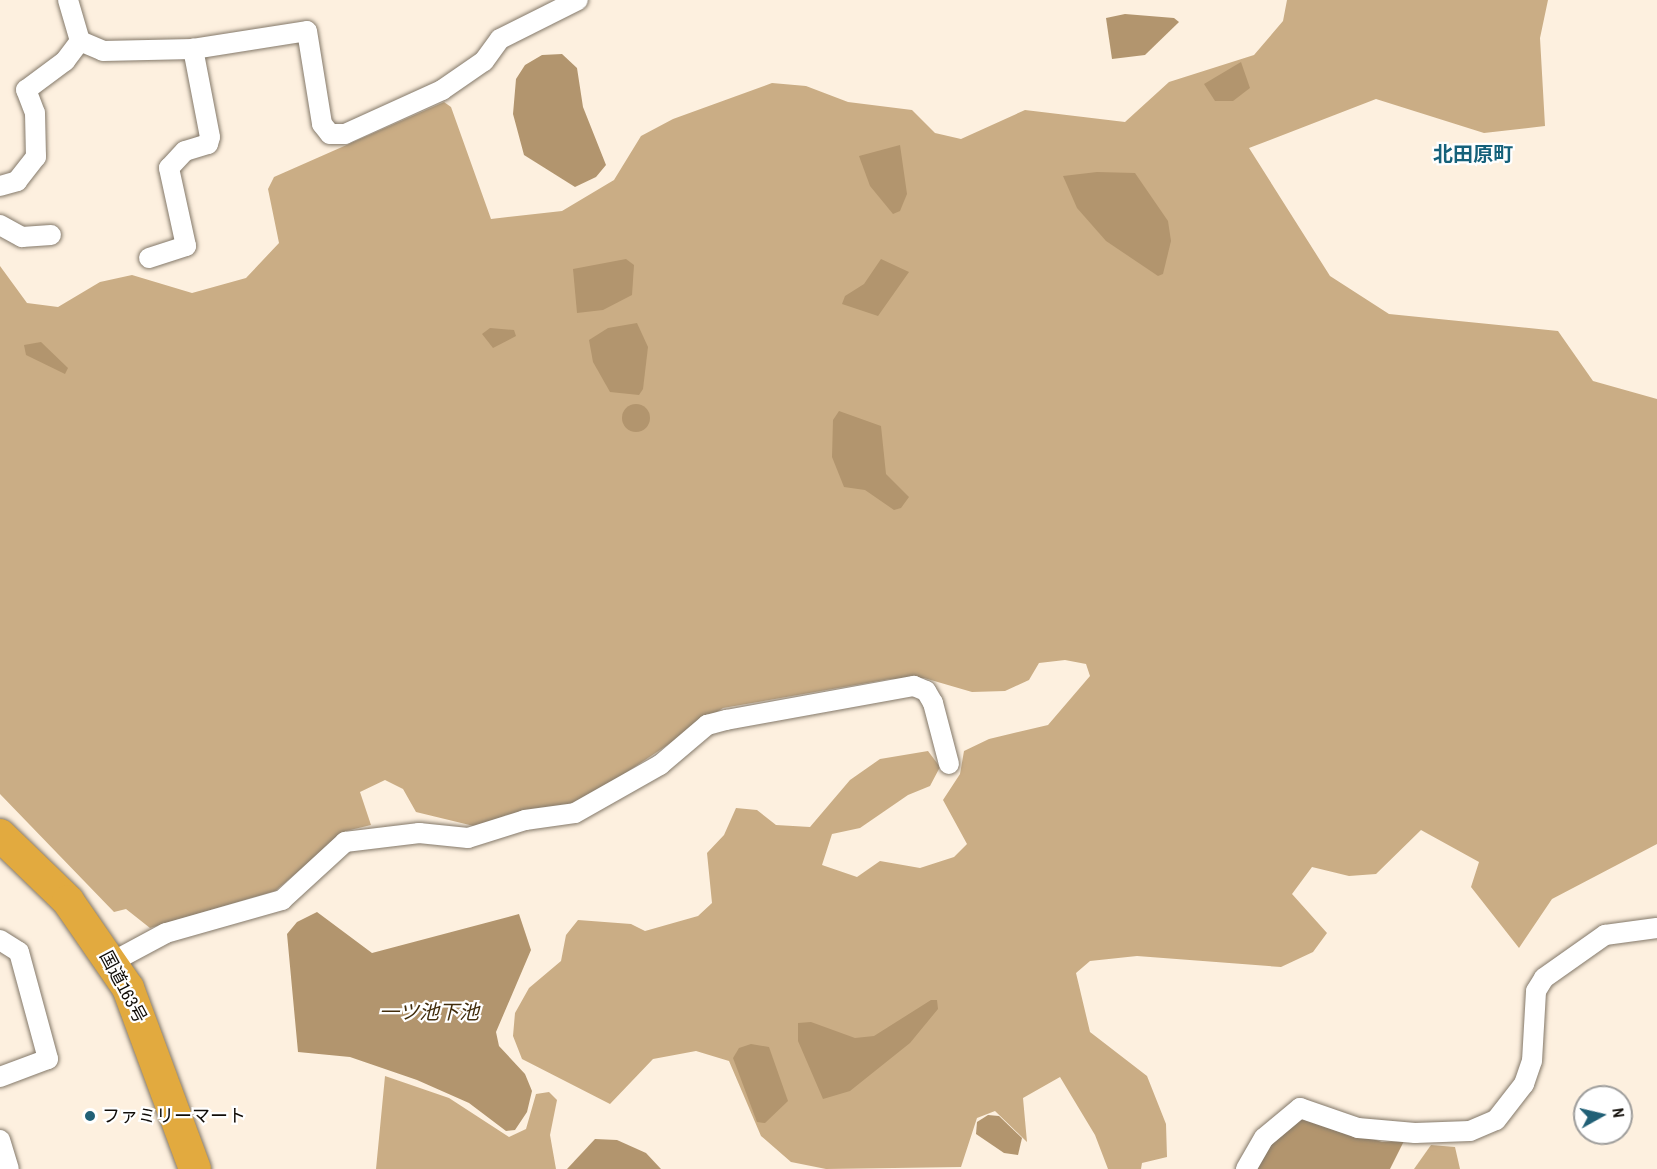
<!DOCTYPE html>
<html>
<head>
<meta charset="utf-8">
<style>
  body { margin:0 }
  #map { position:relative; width:1657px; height:1169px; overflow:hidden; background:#fdf0df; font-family:"Archivo Narrow","Noto Sans JP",sans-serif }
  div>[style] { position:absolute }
  .forest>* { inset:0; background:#caad85 }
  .water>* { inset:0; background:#b2956e }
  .round { border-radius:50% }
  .roads { filter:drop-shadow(0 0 2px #837869) drop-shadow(0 0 2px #837869) }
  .minor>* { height:20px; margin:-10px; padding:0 10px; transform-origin:10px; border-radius:10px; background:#fff }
  .trunk>* { height:32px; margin:-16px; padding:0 16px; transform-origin:16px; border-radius:16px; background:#e2aa3f }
  .dots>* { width:16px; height:16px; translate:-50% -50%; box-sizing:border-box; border:3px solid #fff; border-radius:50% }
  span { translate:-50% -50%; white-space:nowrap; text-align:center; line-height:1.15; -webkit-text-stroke:4.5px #fff; paint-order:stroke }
  .street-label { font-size:18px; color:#100c07 }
  .poi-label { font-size:18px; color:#100c07 }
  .left { translate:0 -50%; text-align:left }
  .neighbourhood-label { font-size:20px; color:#15617a; font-weight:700 }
  .water-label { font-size:20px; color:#422d0c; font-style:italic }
  .north { position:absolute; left:1573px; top:1085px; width:60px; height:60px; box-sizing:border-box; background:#fff; border:2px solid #9f9e9c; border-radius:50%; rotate:82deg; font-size:16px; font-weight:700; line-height:24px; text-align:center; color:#100c07 }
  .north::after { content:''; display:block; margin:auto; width:21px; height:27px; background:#216076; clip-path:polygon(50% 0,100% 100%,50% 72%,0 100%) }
</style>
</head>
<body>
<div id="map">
  <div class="forest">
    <div style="clip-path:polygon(1287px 0,1548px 0,1540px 38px,1545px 126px,1484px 133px,1376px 99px,1249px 148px,1330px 276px,1389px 314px,1558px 331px,1593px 381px,1657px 399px,1657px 844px,1552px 899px,1519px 948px,1471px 887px,1479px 862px,1421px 830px,1376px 874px,1349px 876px,1312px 867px,1292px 894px,1327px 933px,1313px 952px,1281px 967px,1137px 956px,1090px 961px,1076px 973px,1090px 1032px,1147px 1076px,1166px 1124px,1167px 1157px,1142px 1163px,1141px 1169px,1108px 1169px,1095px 1135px,1060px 1077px,1023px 1098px,1027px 1142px,995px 1111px,977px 1118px,961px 1167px,826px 1169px,791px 1162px,761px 1136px,729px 1061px,696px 1051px,653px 1059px,610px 1104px,522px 1059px,513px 1036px,515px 1013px,529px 988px,561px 961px,566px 935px,578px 920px,631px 924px,645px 931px,698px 916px,712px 903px,707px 853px,724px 835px,736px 808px,757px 810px,776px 825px,810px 827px,850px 780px,880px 759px,928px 751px,940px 767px,930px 786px,908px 795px,860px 828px,832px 834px,822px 865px,857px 877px,880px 861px,920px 868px,954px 857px,967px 844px,943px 800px,960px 774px,964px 751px,989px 739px,1048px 725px,1090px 676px,1086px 664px,1065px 660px,1039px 663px,1029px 680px,1005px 691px,972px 692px,924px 678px,890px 679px,723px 708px,591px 796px,564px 807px,506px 815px,482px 828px,416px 812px,403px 789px,385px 780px,360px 792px,371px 825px,346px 831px,275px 891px,150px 928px,126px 909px,114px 912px,0 794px,0 266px,27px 303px,58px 307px,100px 282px,132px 275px,192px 293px,246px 278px,279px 243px,268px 189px,274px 177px,444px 102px,451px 107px,491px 219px,562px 211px,614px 180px,641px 136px,673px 119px,772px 83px,806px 86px,848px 102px,912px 110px,935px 133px,961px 139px,1025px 110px,1125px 122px,1169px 82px,1254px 55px,1283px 21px)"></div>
    <div style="clip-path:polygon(385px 1076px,449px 1098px,509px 1137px,526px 1129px,536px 1094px,549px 1092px,557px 1100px,550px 1135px,556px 1169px,376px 1169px)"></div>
    <div style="clip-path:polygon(1431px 1145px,1455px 1147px,1460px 1169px,1414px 1169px)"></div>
  </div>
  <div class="water">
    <div style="clip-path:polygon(1125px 14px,1174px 18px,1179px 22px,1145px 55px,1112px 59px,1106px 18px)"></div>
    <div style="clip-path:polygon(562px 54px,577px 68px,583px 107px,606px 165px,596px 177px,575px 187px,524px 155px,513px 114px,516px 79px,525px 65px,542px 55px)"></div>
    <div style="clip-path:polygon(1241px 62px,1250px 88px,1233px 101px,1215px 101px,1204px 84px)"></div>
    <div style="clip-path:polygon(900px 145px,907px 194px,900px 211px,893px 214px,870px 186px,859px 156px)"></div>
    <div style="clip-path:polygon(1097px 172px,1135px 173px,1168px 221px,1171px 241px,1163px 274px,1158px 276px,1106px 241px,1077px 208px,1063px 176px)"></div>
    <div style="clip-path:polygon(626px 259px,634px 265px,632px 295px,603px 310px,577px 313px,573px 269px)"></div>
    <div style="clip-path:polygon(881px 259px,909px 272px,878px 316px,842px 304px,845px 296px,864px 284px)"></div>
    <div style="clip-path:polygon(637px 323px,648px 347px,643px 389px,639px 395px,610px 392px,593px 362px,589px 340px,608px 328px)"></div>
    <div style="clip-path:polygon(490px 328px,514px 330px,516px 336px,493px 348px,482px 334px)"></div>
    <div style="clip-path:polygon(41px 342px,68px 368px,65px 374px,26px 355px,24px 345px)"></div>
    <div class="round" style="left:622px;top:404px;width:28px;height:28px"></div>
    <div style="clip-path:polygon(839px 411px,881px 426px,886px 474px,909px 497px,901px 508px,894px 510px,865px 490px,844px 487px,832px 457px,833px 420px)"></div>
    <div style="clip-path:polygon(317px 912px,372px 953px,519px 914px,531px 950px,496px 1032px,499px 1046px,525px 1074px,532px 1091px,527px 1112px,515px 1130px,506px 1131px,469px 1103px,417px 1080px,350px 1057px,298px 1052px,287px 934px,297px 922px)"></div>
    <div style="clip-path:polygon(931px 1000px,937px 1000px,938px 1009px,910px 1043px,850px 1091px,823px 1099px,798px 1041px,798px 1023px,811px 1022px,855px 1038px,874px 1036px)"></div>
    <div style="clip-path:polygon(751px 1044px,769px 1047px,788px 1101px,765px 1123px,757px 1122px,733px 1058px,739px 1048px)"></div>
    <div style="clip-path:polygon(988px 1115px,999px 1116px,1022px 1138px,1018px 1155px,1004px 1153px,976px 1134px,977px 1122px)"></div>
    <div style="clip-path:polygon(1300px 1115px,1382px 1142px,1404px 1141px,1390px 1169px,1257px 1169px,1258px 1154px)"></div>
    <div style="clip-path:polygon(595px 1139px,617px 1140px,646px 1153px,661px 1169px,567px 1169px)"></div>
  </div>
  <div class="roads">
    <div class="minor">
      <div style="left:68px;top:0;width:43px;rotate:73.7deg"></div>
      <div style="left:80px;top:41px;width:25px;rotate:23deg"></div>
      <div style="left:103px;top:51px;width:90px;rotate:-1.3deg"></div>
      <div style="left:193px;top:49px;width:115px;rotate:-9deg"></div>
      <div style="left:307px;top:31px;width:94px;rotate:80.8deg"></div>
      <div style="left:322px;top:124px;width:13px;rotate:51deg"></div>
      <div style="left:330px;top:134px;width:15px"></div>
      <div style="left:345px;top:134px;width:107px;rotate:-24.4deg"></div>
      <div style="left:442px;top:90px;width:51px;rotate:-34.6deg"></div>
      <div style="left:484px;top:61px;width:27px;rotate:-54deg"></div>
      <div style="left:500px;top:39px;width:87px;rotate:-26.6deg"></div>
      <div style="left:0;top:186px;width:18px;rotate:-16deg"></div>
      <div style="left:17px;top:181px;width:31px;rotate:-52deg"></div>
      <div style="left:36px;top:157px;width:44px;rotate:-91.3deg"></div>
      <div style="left:35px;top:113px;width:25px;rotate:-111deg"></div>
      <div style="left:26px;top:90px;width:49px;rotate:-36.6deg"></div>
      <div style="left:65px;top:61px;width:25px;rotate:-53deg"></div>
      <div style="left:0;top:225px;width:25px;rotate:29deg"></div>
      <div style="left:22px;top:237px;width:29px;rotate:-4deg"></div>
      <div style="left:149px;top:258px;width:39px;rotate:-18deg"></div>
      <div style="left:186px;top:246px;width:80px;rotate:-102.3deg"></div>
      <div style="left:169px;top:168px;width:23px;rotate:-47deg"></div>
      <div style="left:185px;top:151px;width:24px;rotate:-17deg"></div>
      <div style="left:208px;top:144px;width:7px;rotate:-74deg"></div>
      <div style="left:210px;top:137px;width:90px;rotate:-100.9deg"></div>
      <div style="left:0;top:940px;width:22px;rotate:32deg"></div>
      <div style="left:19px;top:952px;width:111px;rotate:74.8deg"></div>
      <div style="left:48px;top:1059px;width:51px;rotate:159.4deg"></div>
      <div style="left:112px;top:962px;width:61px;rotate:-28.2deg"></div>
      <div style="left:166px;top:933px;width:121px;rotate:-15.9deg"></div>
      <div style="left:282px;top:900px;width:86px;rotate:-42.6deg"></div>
      <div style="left:345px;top:842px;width:75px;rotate:-6.9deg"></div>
      <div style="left:419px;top:833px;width:49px;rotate:5.8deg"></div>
      <div style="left:468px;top:838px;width:60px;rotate:-17.5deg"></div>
      <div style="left:525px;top:820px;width:50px;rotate:-8deg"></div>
      <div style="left:575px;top:813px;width:98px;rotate:-29.5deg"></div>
      <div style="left:660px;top:765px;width:62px;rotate:-40.4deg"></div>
      <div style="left:707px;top:725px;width:20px;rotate:-15deg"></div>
      <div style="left:726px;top:720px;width:191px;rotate:-10.3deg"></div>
      <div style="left:914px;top:686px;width:13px;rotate:23deg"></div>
      <div style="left:926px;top:691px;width:14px;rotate:60deg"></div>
      <div style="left:933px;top:703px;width:63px;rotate:75.3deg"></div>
      <div style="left:0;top:1140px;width:30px;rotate:73deg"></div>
      <div style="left:1246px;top:1169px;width:36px;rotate:-60deg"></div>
      <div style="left:1264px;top:1138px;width:47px;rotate:-39.8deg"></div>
      <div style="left:1300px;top:1108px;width:61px;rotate:19deg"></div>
      <div style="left:1358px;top:1128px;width:57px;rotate:5deg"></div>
      <div style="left:1415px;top:1133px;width:55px;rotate:-2.1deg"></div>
      <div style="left:1470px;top:1131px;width:28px;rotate:-23deg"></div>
      <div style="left:1496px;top:1120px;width:46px;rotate:-52.1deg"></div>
      <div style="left:1524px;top:1084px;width:24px;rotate:-71deg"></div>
      <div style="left:1532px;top:1061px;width:70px;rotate:-86.7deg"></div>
      <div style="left:1536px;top:991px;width:15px;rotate:-58deg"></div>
      <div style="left:1544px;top:978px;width:75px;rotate:-35.2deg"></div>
      <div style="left:1605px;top:935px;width:52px;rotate:-7.7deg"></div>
    </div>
    <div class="trunk">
      <div style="left:0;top:835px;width:95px;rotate:44.1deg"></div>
      <div style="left:68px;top:901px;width:106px;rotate:55.4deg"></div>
      <div style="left:128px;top:988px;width:193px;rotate:69.7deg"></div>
    </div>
  </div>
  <div class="dots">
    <div style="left:90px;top:1116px;background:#216076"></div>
  </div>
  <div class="street-label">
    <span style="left:123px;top:987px;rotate:62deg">国道163号</span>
  </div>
  <div class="poi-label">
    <span class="left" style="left:102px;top:1116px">ファミリーマート</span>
  </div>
  <div class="neighbourhood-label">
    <span style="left:1473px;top:153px">北田原町</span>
  </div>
  <div class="water-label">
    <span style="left:429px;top:1011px">一ツ池下池</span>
  </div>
  <div class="north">N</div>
</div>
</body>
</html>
